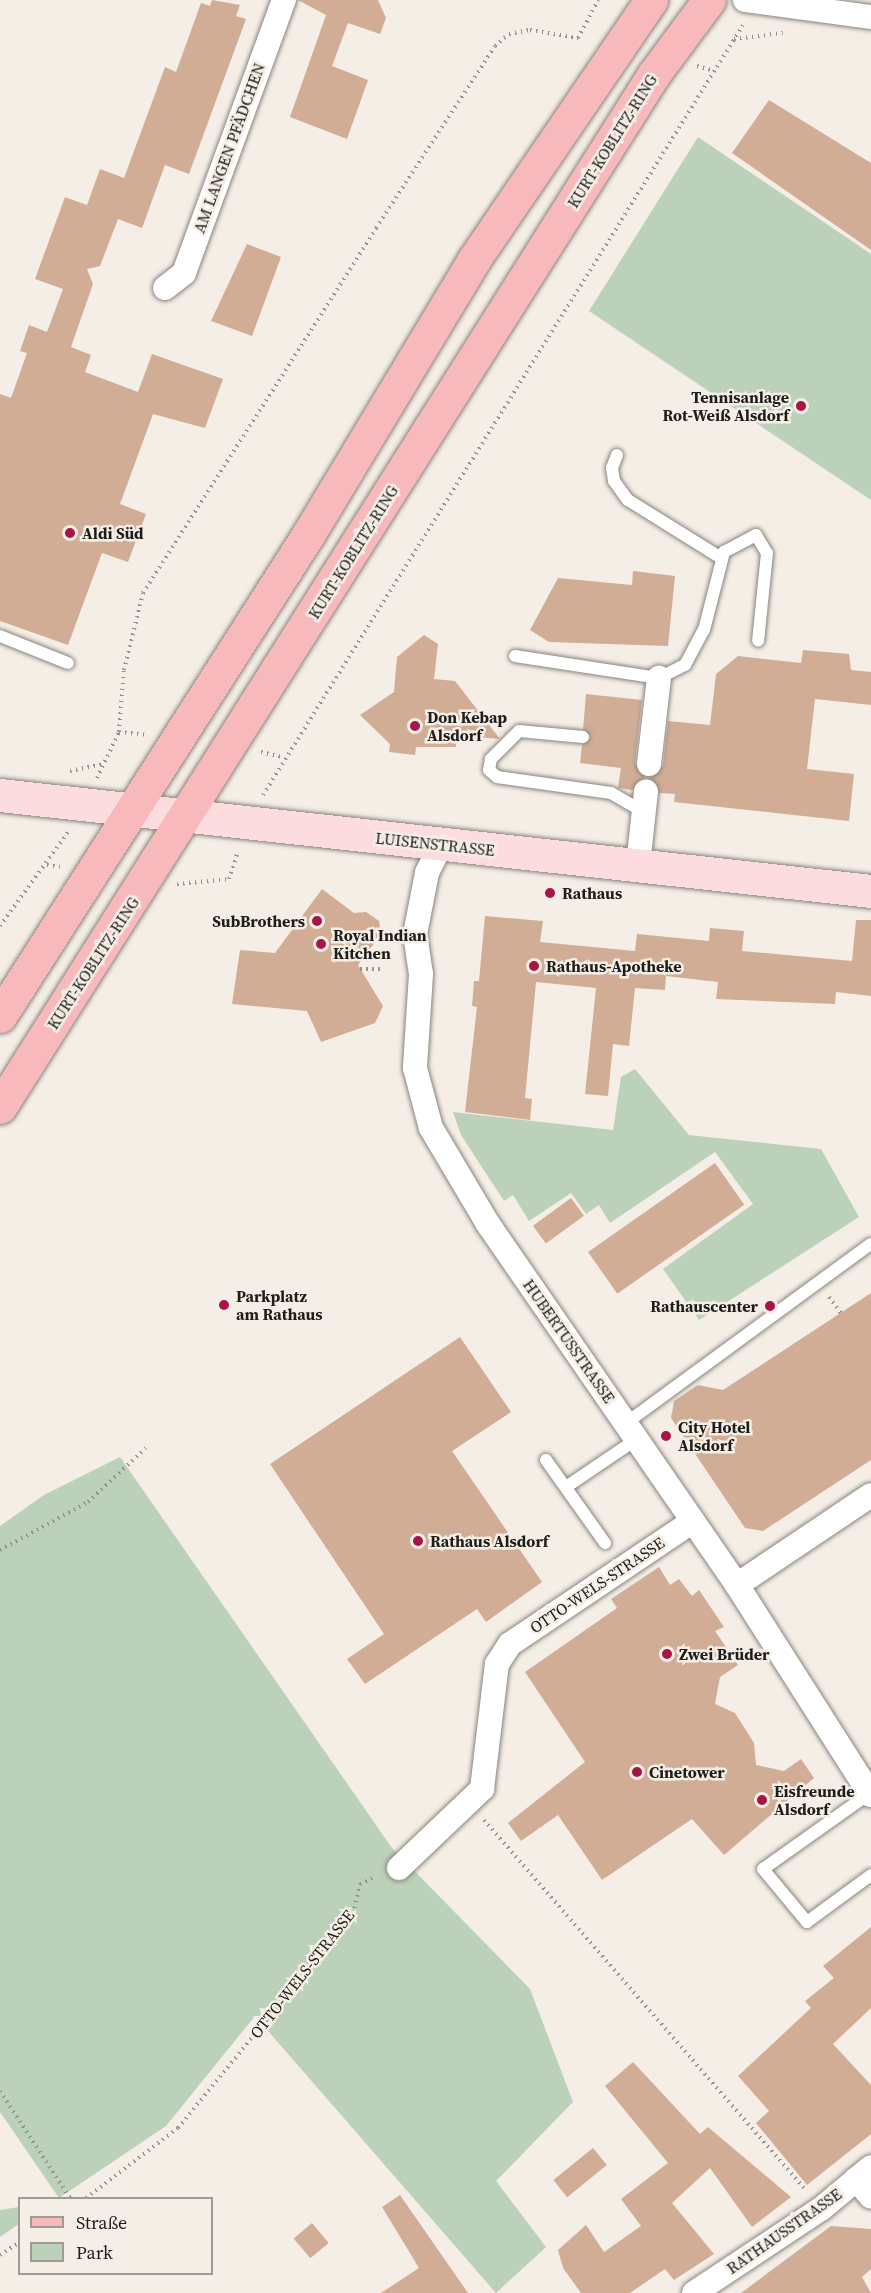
<!DOCTYPE html>
<html>
<head>
<meta charset="utf-8">
<style>
  body { margin:0 }
  #map { position:relative; width:871px; height:2293px; overflow:hidden; background:#f4eee6; font-family:"Source Serif 4",serif }
  div>[style] { position:absolute }
  .green>* { inset:0; background:#bbd1ba }
  .building>* { inset:0; background:#d1ad96; transform-origin:0 0 }
  .path>* { height:4px; margin-top:-2px; transform-origin:0; background:repeating-linear-gradient(90deg,#95918b 0 1.5px,transparent 0 6px) }
  .roads { filter:drop-shadow(0 0 2px #89847d) drop-shadow(0 0 2px #89847d) }
  .lane>* { height:12px; margin:-6px; padding:0 6px; transform-origin:6px; border-radius:6px; background:#fff }
  .street>* { height:24px; margin:-12px; padding:0 12px; transform-origin:12px; border-radius:12px; background:#fff }
  .secondary>* { height:33px; margin:-16.5px; padding:0 16.5px; transform-origin:16.5px; border-radius:16.5px; background:#fcdcde }
  .primary>* { height:33px; margin:-16.5px; padding:0 16.5px; transform-origin:16.5px; border-radius:16.5px; background:#f8b9bd }
  .dots>* { width:16px; height:16px; translate:-50% -50%; box-sizing:border-box; border:3px solid #f4eee6; border-radius:50% }
  span { translate:-50% -50%; white-space:nowrap; text-align:center; line-height:1.15; -webkit-text-stroke:5px #f4eee6; paint-order:stroke }
  .street-label { font-size:16px; color:#1f1d1a }
  .poi-label { font-size:16px; color:#1f1d1a; font-weight:700 }
  .right { translate:-100% -50%; text-align:right }
  .left { translate:0 -50%; text-align:left }
  .legend { position:absolute; left:18px; top:2197px; width:195px; height:78px; box-sizing:border-box; background:#f4eee6; border:2px solid #9f9a94; margin:0; padding:8px 10px; list-style:none; font-size:18px; color:#1f1d1a }
  .legend li { display:flex; align-items:center; gap:12px; height:30px }
  .legend b { width:30px; border:2px solid #9f9a94 }
</style>
</head>
<body>
<div id="map">
  <div class="green">
    <div style="clip-path:polygon(698px 137px,871px 254px,871px 500px,589px 311px)"></div>
    <div style="clip-path:polygon(635px 1069px,689px 1135px,821px 1149px,859px 1217px,699px 1320px,663px 1269px,753px 1204px,715px 1152px,610px 1223px,599px 1205px,586px 1214px,571px 1193px,529px 1221px,513px 1195px,504px 1201px,461px 1135px,453px 1112px,613px 1130px,621px 1077px)"></div>
    <div style="clip-path:polygon(120px 1457px,392px 1848px,530px 1989px,573px 2102px,496px 2181px,546px 2247px,496px 2293px,255px 2016px,166px 2126px,59px 2198px,0 2112px,0 1526px,44px 1495px)"></div>
    <div style="clip-path:polygon(19px 2207px,19px 2224px,0 2237px,0 2210px)"></div>
  </div>
  <div class="building">
    <div style="clip-path:polygon(212px 0,240px 5px,236px 16px,246px 19px,189px 174px,165px 165px,142px 228px,118px 219px,100px 266px,87px 269px,93px 284px,71px 347px,91px 355px,85px 372px,138px 392px,152px 354px,223px 379px,205px 428px,153px 414px,120px 504px,146px 514px,128px 562px,102px 553px,68px 645px,0 621px,0 394px,11px 398px,27px 353px,20px 351px,29px 325px,47px 332px,63px 289px,35px 279px,65px 197px,87px 205px,100px 169px,124px 178px,165px 67px,176px 72px,201px 3px,210px 6px)"></div>
    <div style="clip-path:polygon(298px 0,378px 0,386px 18px,380px 34px,348px 23px,332px 66px,368px 80px,347px 139px,290px 117px,326px 15px)"></div>
    <div style="clip-path:polygon(769px 100px,871px 163px,871px 250px,732px 153px)"></div>
    <div style="clip-path:polygon(247px 244px,281px 257px,252px 336px,211px 321px)"></div>
    <div style="clip-path:polygon(633px 571px,675px 576px,668px 646px,549px 642px,530px 630px,558px 578px,632px 585px)"></div>
    <div style="clip-path:polygon(424px 635px,438px 644px,434px 679px,455px 681px,500px 739px,457px 735px,456px 747px,416px 747px,415px 755px,389px 752px,390px 744px,360px 715px,394px 692px,397px 657px)"></div>
    <div style="clip-path:polygon(803px 650px,849px 654px,851px 670px,871px 672px,871px 705px,815px 699px,807px 769px,854px 774px,849px 821px,674px 802px,675px 794px,660px 793px,650px 778px,663px 766px,668px 721px,710px 725px,716px 674px,738px 656px,801px 663px)"></div>
    <div style="clip-path:polygon(586px 694px,642px 700px,635px 763px,645px 777px,632px 790px,618px 788px,621px 768px,580px 763px,582px 745px,591px 737px,583px 729px)"></div>
    <div style="clip-path:polygon(322px 889px,354px 913px,366px 912px,379px 921px,381px 934px,358px 965px,383px 1006px,375px 1023px,321px 1042px,307px 1011px,232px 1004px,240px 950px,275px 953px)"></div>
    <div style="clip-path:polygon(485px 916px,543px 921px,540px 942px,635px 951px,637px 934px,709px 941px,710px 928px,744px 931px,742px 951px,852px 961px,856px 920px,871px 920px,871px 996px,836px 992px,835px 1004px,716px 999px,718px 982px,666px 976px,665px 990px,635px 988px,629px 1046px,613px 1044px,608px 1096px,585px 1094px,596px 988px,536px 982px,525px 1098px,532px 1099px,530px 1120px,465px 1112px,477px 1007px,472px 1006px,474px 981px,479px 981px)"></div>
    <div style="left:715px;top:1163px;width:51px;height:155px;rotate:55deg"></div>
    <div style="left:571px;top:1198px;width:22px;height:47px;rotate:54deg"></div>
    <div style="clip-path:polygon(871px 1293px,871px 1460px,763px 1531px,745px 1528px,671px 1418px,674px 1401px,698px 1385px,723px 1390px)"></div>
    <div style="clip-path:polygon(460px 1337px,511px 1412px,452px 1451px,542px 1582px,486px 1622px,477px 1609px,365px 1684px,347px 1659px,384px 1634px,270px 1464px)"></div>
    <div style="clip-path:polygon(659px 1567px,670px 1585px,679px 1579px,692px 1596px,699px 1590px,724px 1627px,715px 1631px,738px 1665px,720px 1677px,715px 1704px,735px 1713px,754px 1743px,756px 1765px,784px 1771px,801px 1759px,814px 1778px,724px 1855px,692px 1819px,602px 1880px,558px 1815px,521px 1841px,508px 1823px,585px 1762px,525px 1672px,617px 1608px,611px 1599px)"></div>
    <div style="clip-path:polygon(871px 1927px,871px 2008px,833px 2044px,871px 2085px,871px 2134px,807px 2185px,756px 2123px,769px 2111px,738px 2076px,811px 2008px,805px 2001px,834px 1978px,823px 1966px)"></div>
    <div style="clip-path:polygon(633px 2062px,700px 2134px,708px 2127px,791px 2197px,752px 2227px,710px 2168px,672px 2203px,714px 2254px,674px 2280px,665px 2269px,630px 2293px,581px 2293px,563px 2268px,558px 2250px,586px 2225px,604px 2252px,641px 2226px,621px 2199px,668px 2163px,605px 2086px)"></div>
    <div style="left:593px;top:2148px;width:22px;height:51px;rotate:51deg"></div>
    <div style="clip-path:polygon(400px 2195px,468px 2293px,381px 2293px,419px 2268px,382px 2207px)"></div>
    <div style="left:312px;top:2223px;width:26px;height:24px;rotate:50deg"></div>
    <div style="clip-path:polygon(831px 2226px,871px 2229px,871px 2269px,862px 2277px,871px 2293px,741px 2293px)"></div>
  </div>
  <div class="path">
    <div style="left:734px;top:39px;width:49px;rotate:-7deg"></div>
    <div style="left:697px;top:66px;width:18px;rotate:16deg"></div>
    <div style="left:119px;top:732px;width:27px;rotate:6deg"></div>
    <div style="left:261px;top:752px;width:23px;rotate:13deg"></div>
    <div style="left:70px;top:771px;width:34px;rotate:-12deg"></div>
    <div style="left:97px;top:778px;width:51px;rotate:-64.4deg"></div>
    <div style="left:119px;top:732px;width:62px;rotate:-85.4deg"></div>
    <div style="left:124px;top:670px;width:79px;rotate:-76.1deg"></div>
    <div style="left:143px;top:593px;width:433px;rotate:-57.4deg"></div>
    <div style="left:376px;top:228px;width:217px;rotate:-56.8deg"></div>
    <div style="left:495px;top:46px;width:18px;rotate:-41deg"></div>
    <div style="left:509px;top:34px;width:21px;rotate:-11deg"></div>
    <div style="left:530px;top:30px;width:49px;rotate:9.5deg"></div>
    <div style="left:578px;top:38px;width:43px;rotate:-62.2deg"></div>
    <div style="left:263px;top:795px;width:907px;rotate:-58.06deg"></div>
    <div style="left:47px;top:865px;width:13px;rotate:9deg"></div>
    <div style="left:177px;top:884px;width:52px;rotate:-5.5deg"></div>
    <div style="left:229px;top:879px;width:29px;rotate:-72deg"></div>
    <div style="left:0;top:926px;width:116px;rotate:-54.1deg"></div>
    <div style="left:360px;top:969px;width:21px"></div>
    <div style="left:829px;top:1297px;width:20px;rotate:53deg"></div>
    <div style="left:0;top:1550px;width:100px;rotate:-28.6deg"></div>
    <div style="left:88px;top:1502px;width:79px;rotate:-43deg"></div>
    <div style="left:484px;top:1820px;width:491px;rotate:49deg"></div>
    <div style="left:0;top:2091px;width:128px;rotate:56.8deg"></div>
    <div style="left:86px;top:2198px;width:116px;rotate:-37.3deg"></div>
    <div style="left:178px;top:2128px;width:276px;rotate:-50.7deg"></div>
    <div style="left:353px;top:1914px;width:31px;rotate:-77deg"></div>
    <div style="left:360px;top:1884px;width:17px;rotate:-25deg"></div>
    <div style="left:0;top:2255px;width:24px;rotate:-33deg"></div>
  </div>
  <div class="roads">
    <div class="lane">
      <div style="left:617px;top:455px;width:14px;rotate:111deg"></div>
      <div style="left:612px;top:468px;width:13px;rotate:81deg"></div>
      <div style="left:614px;top:481px;width:24px;rotate:54deg"></div>
      <div style="left:628px;top:500px;width:110px;rotate:31.9deg"></div>
      <div style="left:0;top:636px;width:73px;rotate:21.7deg"></div>
      <div style="left:515px;top:656px;width:146px;rotate:8.7deg"></div>
      <div style="left:659px;top:678px;width:29px;rotate:-27deg"></div>
      <div style="left:685px;top:665px;width:40px;rotate:-62deg"></div>
      <div style="left:704px;top:630px;width:81px;rotate:-75.6deg"></div>
      <div style="left:724px;top:552px;width:36px;rotate:-28deg"></div>
      <div style="left:756px;top:535px;width:21px;rotate:59deg"></div>
      <div style="left:767px;top:553px;width:88px;rotate:95.8deg"></div>
      <div style="left:583px;top:737px;width:64px;rotate:-174.6deg"></div>
      <div style="left:519px;top:731px;width:40px;rotate:135deg"></div>
      <div style="left:491px;top:759px;width:11px;rotate:100deg"></div>
      <div style="left:489px;top:770px;width:11px;rotate:41deg"></div>
      <div style="left:497px;top:777px;width:115px;rotate:8deg"></div>
      <div style="left:611px;top:793px;width:38px;rotate:30deg"></div>
      <div style="left:626px;top:1423px;width:303px;rotate:-36.2deg"></div>
      <div style="left:546px;top:1460px;width:102px;rotate:54.6deg"></div>
      <div style="left:566px;top:1487px;width:86px;rotate:-34.1deg"></div>
      <div style="left:870px;top:1793px;width:131px;rotate:144.6deg"></div>
      <div style="left:763px;top:1869px;width:69px;rotate:50.3deg"></div>
      <div style="left:807px;top:1922px;width:79px;rotate:-36.3deg"></div>
    </div>
    <div class="street">
      <div style="left:745px;top:0;width:127px;rotate:7.7deg"></div>
      <div style="left:165px;top:288px;width:24px;rotate:-38deg"></div>
      <div style="left:184px;top:273px;width:291px;rotate:-69.9deg"></div>
      <div style="left:649px;top:764px;width:87px;rotate:-83.4deg"></div>
      <div style="left:441px;top:845px;width:31px;rotate:117deg"></div>
      <div style="left:427px;top:873px;width:62px;rotate:101.1deg"></div>
      <div style="left:415px;top:934px;width:40px;rotate:81.5deg"></div>
      <div style="left:421px;top:974px;width:94px;rotate:93.7deg"></div>
      <div style="left:415px;top:1068px;width:62px;rotate:75.1deg"></div>
      <div style="left:431px;top:1128px;width:112px;rotate:59.3deg"></div>
      <div style="left:488px;top:1224px;width:439px;rotate:55.4deg"></div>
      <div style="left:737px;top:1585px;width:249px;rotate:57.5deg"></div>
      <div style="left:638px;top:865px;width:74px;rotate:-83.8deg"></div>
      <div style="left:737px;top:1585px;width:161px;rotate:-33.9deg"></div>
      <div style="left:399px;top:1868px;width:115px;rotate:-43.6deg"></div>
      <div style="left:482px;top:1789px;width:126px;rotate:-83.2deg"></div>
      <div style="left:497px;top:1664px;width:24px;rotate:-57deg"></div>
      <div style="left:510px;top:1644px;width:220px;rotate:-33.9deg"></div>
      <div style="left:856px;top:2179px;width:23px;rotate:50deg"></div>
      <div style="left:694px;top:2293px;width:152px;rotate:-33.5deg"></div>
      <div style="left:821px;top:2209px;width:65px;rotate:-40deg"></div>
    </div>
    <div class="secondary">
      <div style="left:0;top:795px;width:876px;rotate:6.29deg"></div>
    </div>
    <div class="primary">
      <div style="left:0;top:1016px;width:571px;rotate:-57.37deg"></div>
      <div style="left:308px;top:535px;width:320px;rotate:-58.9deg"></div>
      <div style="left:473px;top:261px;width:316px;rotate:-55.7deg"></div>
      <div style="left:0;top:1107px;width:1223px;rotate:-57.66deg"></div>
      <div style="left:654px;top:74px;width:92px;rotate:-53.4deg"></div>
    </div>
  </div>
  <div class="dots">
    <div style="left:801px;top:406px;background:#a81448"></div>
    <div style="left:70px;top:533px;background:#a81448"></div>
    <div style="left:415px;top:726px;background:#a81448"></div>
    <div style="left:550px;top:893px;background:#a81448"></div>
    <div style="left:317px;top:921px;background:#a81448"></div>
    <div style="left:321px;top:944px;background:#a81448"></div>
    <div style="left:534px;top:966px;background:#a81448"></div>
    <div style="left:224px;top:1305px;background:#a81448"></div>
    <div style="left:770px;top:1306px;background:#a81448"></div>
    <div style="left:666px;top:1436px;background:#a81448"></div>
    <div style="left:418px;top:1541px;background:#a81448"></div>
    <div style="left:667px;top:1654px;background:#a81448"></div>
    <div style="left:637px;top:1772px;background:#a81448"></div>
    <div style="left:762px;top:1800px;background:#a81448"></div>
  </div>
  <div class="street-label">
    <span style="left:612px;top:141px;rotate:-58deg">KURT-KOBLITZ-RING</span>
    <span style="left:229px;top:148px;rotate:-70deg">AM LANGEN PFÄDCHEN</span>
    <span style="left:353px;top:552px;rotate:-58deg">KURT-KOBLITZ-RING</span>
    <span style="left:435px;top:844px;rotate:6deg">LUISENSTRASSE</span>
    <span style="left:93px;top:963px;rotate:-57deg">KURT-KOBLITZ-RING</span>
    <span style="left:569px;top:1341px;rotate:55deg">HUBERTUSSTRASSE</span>
    <span style="left:597px;top:1585px;rotate:-34deg">OTTO-WELS-STRASSE</span>
    <span style="left:302px;top:1974px;rotate:-52deg">OTTO-WELS-STRASSE</span>
    <span style="left:784px;top:2231px;rotate:-35deg">RATHAUSSTRASSE</span>
  </div>
  <div class="poi-label">
    <span class="right" style="left:789px;top:406px">Tennisanlage<br>Rot-Weiß Alsdorf</span>
    <span class="left" style="left:82px;top:533px">Aldi Süd</span>
    <span class="left" style="left:427px;top:726px">Don Kebap<br>Alsdorf</span>
    <span class="left" style="left:562px;top:893px">Rathaus</span>
    <span class="right" style="left:305px;top:921px">SubBrothers</span>
    <span class="left" style="left:333px;top:944px">Royal Indian<br>Kitchen</span>
    <span class="left" style="left:546px;top:966px">Rathaus-Apotheke</span>
    <span class="left" style="left:236px;top:1305px">Parkplatz<br>am Rathaus</span>
    <span class="right" style="left:758px;top:1306px">Rathauscenter</span>
    <span class="left" style="left:678px;top:1436px">City Hotel<br>Alsdorf</span>
    <span class="left" style="left:430px;top:1541px">Rathaus Alsdorf</span>
    <span class="left" style="left:679px;top:1654px">Zwei Brüder</span>
    <span class="left" style="left:649px;top:1772px">Cinetower</span>
    <span class="left" style="left:774px;top:1800px">Eisfreunde<br>Alsdorf</span>
  </div>
  <ul class="legend">
  <li><b style="height:8px;background:#f8b9bd"></b>Straße</li>
  <li><b style="height:16px;background:#bbd1ba"></b>Park</li>
  </ul>
</div>
</body>
</html>
